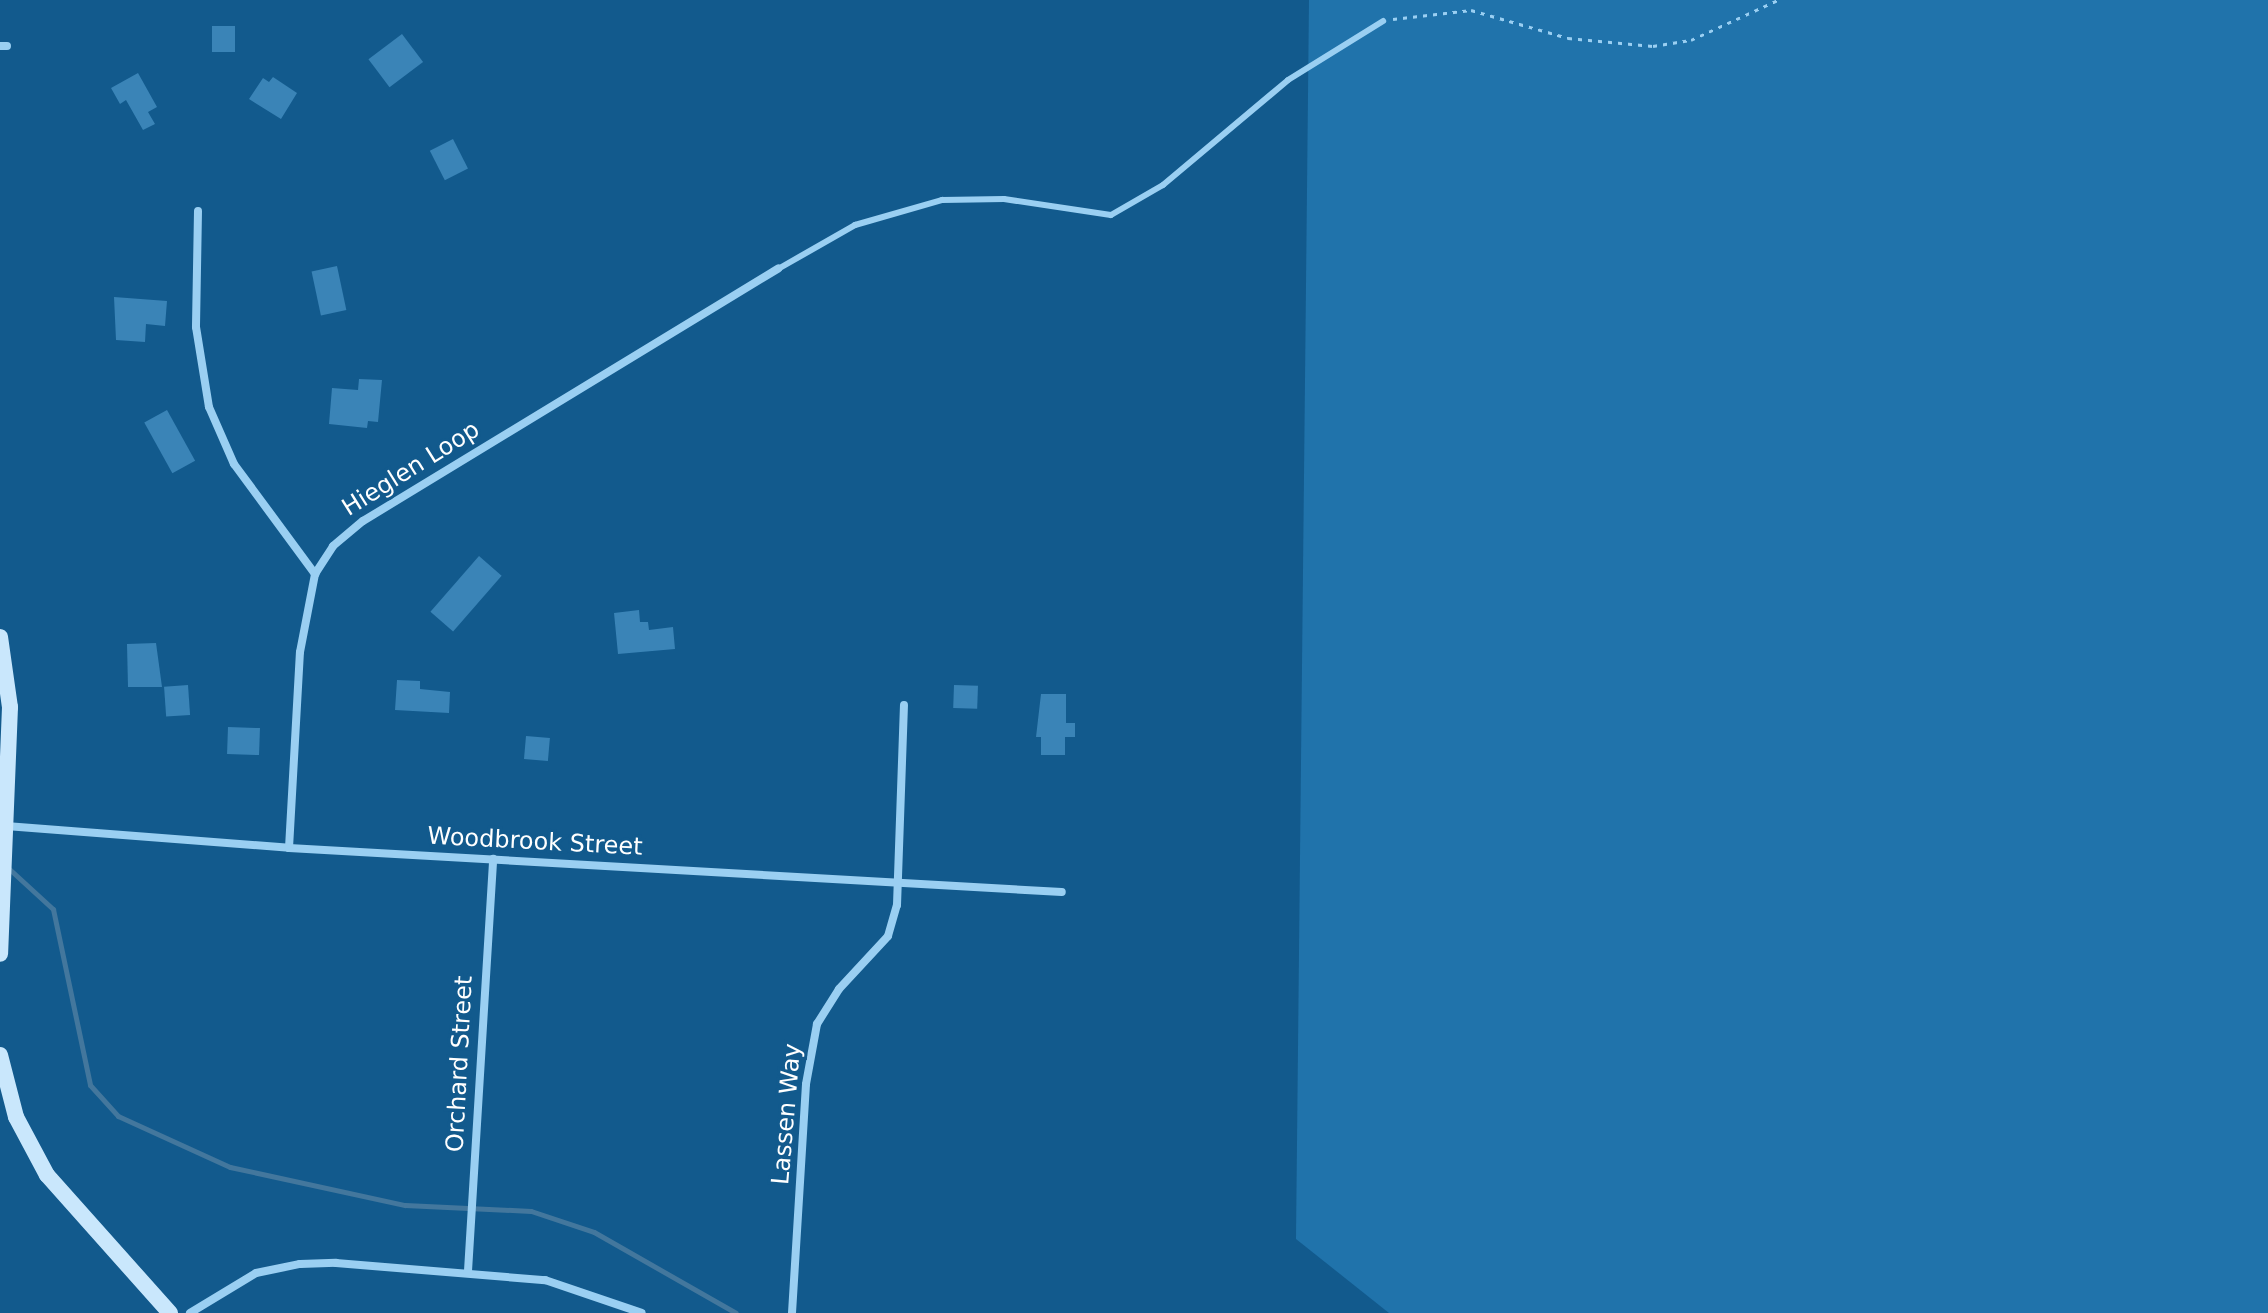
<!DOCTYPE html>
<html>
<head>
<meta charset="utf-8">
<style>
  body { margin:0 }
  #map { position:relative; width:2268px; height:1313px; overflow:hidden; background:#125a8d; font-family:"DejaVu Sans",sans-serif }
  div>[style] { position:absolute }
  .green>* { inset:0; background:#2073ab }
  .stream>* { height:5px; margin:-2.5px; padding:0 2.5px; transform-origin:2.5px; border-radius:2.5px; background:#43779d }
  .building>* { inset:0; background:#3a84b7; transform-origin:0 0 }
  .path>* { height:3px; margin-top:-1.5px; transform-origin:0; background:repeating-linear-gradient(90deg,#9acff2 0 4px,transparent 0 10px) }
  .service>* { height:6px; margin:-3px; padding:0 3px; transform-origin:3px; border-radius:3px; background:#9acff2 }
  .minor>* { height:8px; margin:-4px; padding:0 4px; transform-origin:4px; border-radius:4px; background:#9acff2 }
  .secondary>* { height:16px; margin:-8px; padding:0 8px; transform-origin:8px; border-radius:8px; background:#c9e7fc }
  span { translate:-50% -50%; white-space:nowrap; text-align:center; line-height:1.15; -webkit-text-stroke:6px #125a8d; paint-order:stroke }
  .street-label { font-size:24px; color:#fff }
</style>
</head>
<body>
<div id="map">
  <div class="green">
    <div style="clip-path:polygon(1309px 0,2268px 0,2268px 1313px,1389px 1313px,1296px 1239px)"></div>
  </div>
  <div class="stream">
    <div style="left:6px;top:866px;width:64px;rotate:42.5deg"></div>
    <div style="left:53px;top:909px;width:180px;rotate:78.1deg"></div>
    <div style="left:90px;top:1085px;width:42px;rotate:47.9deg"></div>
    <div style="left:118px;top:1116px;width:123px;rotate:24.5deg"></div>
    <div style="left:230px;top:1167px;width:179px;rotate:12.3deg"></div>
    <div style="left:405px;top:1205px;width:126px;rotate:2.7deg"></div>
    <div style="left:531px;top:1211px;width:66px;rotate:18.4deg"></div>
    <div style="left:594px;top:1232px;width:163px;rotate:29.7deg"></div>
  </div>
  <div class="building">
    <div style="left:212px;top:26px;width:23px;height:26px"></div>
    <div style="left:402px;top:34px;width:35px;height:42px;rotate:53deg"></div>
    <div style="clip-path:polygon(138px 73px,157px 107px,148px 112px,155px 124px,143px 130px,126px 100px,120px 104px,111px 88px)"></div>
    <div style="clip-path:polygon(273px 77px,297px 93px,281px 119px,249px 99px,263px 78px,269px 82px)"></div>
    <div style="left:453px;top:139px;width:33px;height:26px;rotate:63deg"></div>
    <div style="left:337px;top:266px;width:45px;height:26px;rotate:78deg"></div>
    <div style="clip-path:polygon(114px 297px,167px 301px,165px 326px,146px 324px,145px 342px,116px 340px)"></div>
    <div style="clip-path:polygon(359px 379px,382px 380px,378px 422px,368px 421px,367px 428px,329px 424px,332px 388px,358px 390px)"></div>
    <div style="left:167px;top:410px;width:58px;height:26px;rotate:61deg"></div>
    <div style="left:479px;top:556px;width:30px;height:74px;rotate:41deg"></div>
    <div style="clip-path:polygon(639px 610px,640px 622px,648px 622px,649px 630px,673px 627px,675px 649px,618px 654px,614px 613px)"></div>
    <div style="clip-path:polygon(156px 643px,162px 687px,128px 687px,127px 644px)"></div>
    <div style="clip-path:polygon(397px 680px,420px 681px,420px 689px,450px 692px,449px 713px,395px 710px)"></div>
    <div style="left:188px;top:685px;width:30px;height:24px;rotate:86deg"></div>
    <div style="left:954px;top:685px;width:24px;height:23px;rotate:2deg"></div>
    <div style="clip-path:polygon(1041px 694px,1066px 694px,1066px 723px,1075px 723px,1075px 737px,1065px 737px,1065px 755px,1041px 755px,1041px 737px,1036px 737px)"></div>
    <div style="left:228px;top:727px;width:32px;height:27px;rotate:2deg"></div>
    <div style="left:526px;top:736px;width:24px;height:23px;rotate:5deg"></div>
  </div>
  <div class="path">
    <div style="left:1393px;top:19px;width:79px;rotate:-6.6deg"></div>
    <div style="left:1471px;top:10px;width:101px;rotate:16.1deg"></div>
    <div style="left:1568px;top:38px;width:85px;rotate:5.4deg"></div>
    <div style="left:1653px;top:46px;width:38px;rotate:-9deg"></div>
    <div style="left:1691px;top:40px;width:96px;rotate:-24.7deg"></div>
  </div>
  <div class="service">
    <div style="left:778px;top:269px;width:89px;rotate:-29.7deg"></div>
    <div style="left:855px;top:225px;width:91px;rotate:-16deg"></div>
    <div style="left:942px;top:200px;width:62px;rotate:-0.9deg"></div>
    <div style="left:1004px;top:199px;width:108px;rotate:8.5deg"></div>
    <div style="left:1111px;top:215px;width:60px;rotate:-30deg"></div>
    <div style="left:1163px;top:185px;width:163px;rotate:-40deg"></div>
    <div style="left:1288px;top:80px;width:112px;rotate:-31.8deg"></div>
  </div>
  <div class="minor">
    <div style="left:0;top:46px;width:7px"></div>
    <div style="left:198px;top:211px;width:116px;rotate:91deg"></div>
    <div style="left:196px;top:327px;width:81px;rotate:80.8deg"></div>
    <div style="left:209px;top:407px;width:62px;rotate:66.3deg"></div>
    <div style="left:234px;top:464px;width:137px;rotate:53.6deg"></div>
    <div style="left:6px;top:826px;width:284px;rotate:4.4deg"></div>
    <div style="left:289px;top:848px;width:774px;rotate:3.26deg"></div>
    <div style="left:289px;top:848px;width:196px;rotate:-86.8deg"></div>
    <div style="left:300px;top:652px;width:79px;rotate:-79.1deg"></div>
    <div style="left:315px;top:574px;width:33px;rotate:-57deg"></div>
    <div style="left:333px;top:546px;width:39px;rotate:-40deg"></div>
    <div style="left:363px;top:521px;width:486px;rotate:-31.3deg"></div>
    <div style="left:468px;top:1271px;width:413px;rotate:-86.5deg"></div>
    <div style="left:190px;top:1313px;width:77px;rotate:-31.2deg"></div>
    <div style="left:256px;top:1273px;width:45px;rotate:-11.6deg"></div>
    <div style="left:300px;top:1264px;width:36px;rotate:-2deg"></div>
    <div style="left:336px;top:1263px;width:210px;rotate:4.7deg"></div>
    <div style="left:545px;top:1280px;width:102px;rotate:18.8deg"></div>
    <div style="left:792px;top:1313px;width:229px;rotate:-86.5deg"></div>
    <div style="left:806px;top:1084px;width:61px;rotate:-79.6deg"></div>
    <div style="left:817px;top:1024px;width:41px;rotate:-57.8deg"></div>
    <div style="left:839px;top:989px;width:72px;rotate:-47.2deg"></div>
    <div style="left:888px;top:936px;width:32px;rotate:-74deg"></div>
    <div style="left:897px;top:905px;width:200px;rotate:-88deg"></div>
  </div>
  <div class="secondary">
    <div style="left:0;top:637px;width:71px;rotate:81.9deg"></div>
    <div style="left:10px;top:707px;width:247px;rotate:92.3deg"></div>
    <div style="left:0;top:1055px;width:64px;rotate:75.5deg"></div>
    <div style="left:16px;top:1117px;width:66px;rotate:61.9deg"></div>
    <div style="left:47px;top:1175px;width:185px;rotate:48.3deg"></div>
  </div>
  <div class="street-label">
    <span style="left:411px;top:469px;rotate:-32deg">Hieglen Loop</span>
    <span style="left:535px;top:842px;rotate:3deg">Woodbrook Street</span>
    <span style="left:460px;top:1064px;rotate:-87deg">Orchard Street</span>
    <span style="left:787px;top:1114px;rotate:-85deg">Lassen Way</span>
  </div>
</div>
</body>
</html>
